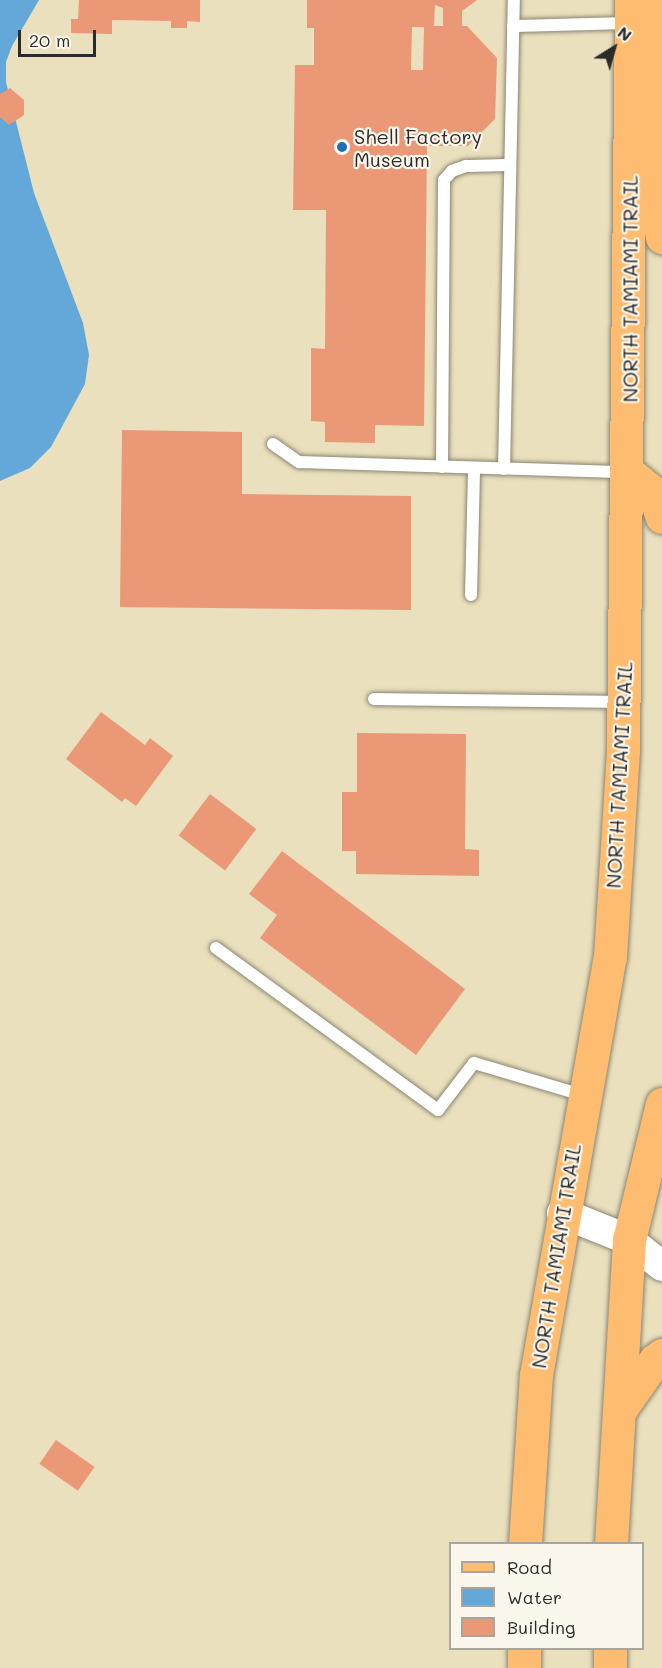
<!DOCTYPE html>
<html>
<head>
<meta charset="utf-8">
<style>
  body { margin:0 }
  #map { position:relative; width:662px; height:1668px; overflow:hidden; background:#eae0bd; font-family:Mali,sans-serif }
  div>[style] { position:absolute }
  .water>* { inset:0; background:#64a8d9 }
  .building>* { inset:0; background:#ea9876; transform-origin:0 0 }
  .roads { filter:drop-shadow(0 0 2px #8a8674) drop-shadow(0 0 2px #8a8674) }
  .service>* { height:12px; margin:-6px; padding:0 6px; transform-origin:6px; border-radius:6px; background:#fff }
  .tertiary>* { height:30px; margin:-15px; padding:0 15px; transform-origin:15px; border-radius:15px; background:#fff }
  .primary>* { height:33px; margin:-16.5px; padding:0 16.5px; transform-origin:16.5px; border-radius:16.5px; background:#febc70 }
  .dots>* { width:16px; height:16px; translate:-50% -50%; box-sizing:border-box; border:3px solid #fbf7ec; border-radius:50% }
  span { translate:-50% -50%; white-space:nowrap; text-align:center; line-height:1.15; -webkit-text-stroke:4.5px #fbf7ec; paint-order:stroke }
  .poi-label { font-size:20px; color:#2b2b2b }
  .left { translate:0 -50%; text-align:left }
  .street-label { font-size:20px; color:#2b2b2b }
  .legend { position:absolute; left:449px; top:1542px; width:195px; height:108px; box-sizing:border-box; background:#fbf7ec; border:2px solid #a8a59f; margin:0; padding:8px 10px; list-style:none; font-size:18px; color:#2b2b2b }
  .legend li { display:flex; align-items:center; gap:12px; height:30px }
  .legend b { width:30px; border:2px solid #a8a59f }
  .north { position:absolute; left:584px; top:18px; width:60px; height:60px; -webkit-text-stroke:4px #fbf7ec; paint-order:stroke; rotate:37deg; font-size:16px; font-weight:700; line-height:24px; text-align:center; color:#2b2b2b }
  .north::after { content:''; display:block; margin:auto; width:21px; height:27px; background:#2b2b2b; clip-path:polygon(50% 0,100% 100%,50% 72%,0 100%) }
  .scale { position:absolute; left:18px; top:30px; width:78px; height:27px; box-sizing:border-box; border:3px solid #2b2b2b; border-top:0; padding-left:8px; font-size:18px; line-height:21px; white-space:nowrap; color:#2b2b2b; -webkit-text-stroke:4px #fbf7ec; paint-order:stroke }
</style>
</head>
<body>
<div id="map">
  <div class="water">
    <div style="clip-path:polygon(0 0,39px 0,12px 46px,6px 62px,6px 82px,34px 193px,83px 323px,89px 355px,85px 384px,51px 447px,30px 468px,0 481px)"></div>
  </div>
  <div class="building">
    <div style="clip-path:polygon(79px 0,200px 0,200px 22px,187px 21px,187px 28px,171px 28px,171px 21px,112px 20px,112px 34px,71px 33px,71px 19px,78px 19px)"></div>
    <div style="clip-path:polygon(evenodd,307px 0,477px 0,462px 11px,462px 26px,467px 26px,497px 58px,495px 119px,468px 146px,427px 146px,424px 426px,375px 425px,375px 443px,325px 442px,325px 422px,311px 421px,311px 348px,325px 349px,326px 210px,293px 210px,295px 65px,314px 65px,314px 28px,307px 28px,307px 0,435px 5px,443px 8px,443px 26px,434px 26px,435px 5px,307px 0,412px 27px,424px 27px,423px 70px,411px 70px,412px 27px)"></div>
    <div style="clip-path:polygon(10px 88px,24px 100px,24px 115px,9px 125px,0 117px,0 94px)"></div>
    <div style="clip-path:polygon(122px 430px,242px 432px,242px 494px,411px 496px,411px 610px,120px 607px)"></div>
    <div style="clip-path:polygon(101px 712px,145px 745px,150px 738px,173px 756px,136px 806px,125px 798px,122px 802px,66px 759px)"></div>
    <div style="clip-path:polygon(357px 733px,466px 734px,465px 849px,479px 850px,479px 876px,356px 874px,356px 851px,342px 851px,342px 792px,357px 792px)"></div>
    <div style="left:210px;top:794px;width:58px;height:52px;rotate:37deg"></div>
    <div style="clip-path:polygon(282px 851px,465px 989px,416px 1055px,260px 938px,277px 915px,249px 894px)"></div>
    <div style="left:56px;top:1440px;width:47px;height:29px;rotate:35deg"></div>
  </div>
  <div class="roads">
    <div class="service">
      <div style="left:513px;top:26px;width:117px;rotate:-1.5deg"></div>
      <div style="left:273px;top:444px;width:32px;rotate:35deg"></div>
      <div style="left:299px;top:462px;width:327px;rotate:1.8deg"></div>
      <div style="left:442px;top:467px;width:287px;rotate:-89.6deg"></div>
      <div style="left:444px;top:180px;width:12px;rotate:-48deg"></div>
      <div style="left:452px;top:171px;width:15px;rotate:-20deg"></div>
      <div style="left:466px;top:166px;width:44px;rotate:-1.3deg"></div>
      <div style="left:504px;top:469px;width:469px;rotate:-88.8deg"></div>
      <div style="left:471px;top:595px;width:127px;rotate:-88.6deg"></div>
      <div style="left:374px;top:699px;width:248px;rotate:0.7deg"></div>
      <div style="left:216px;top:948px;width:275px;rotate:36.1deg"></div>
      <div style="left:438px;top:1110px;width:59px;rotate:-52.5deg"></div>
      <div style="left:474px;top:1063px;width:114px;rotate:16.4deg"></div>
    </div>
    <div class="tertiary">
      <div style="left:562px;top:1213px;width:72px;rotate:21.9deg"></div>
      <div style="left:629px;top:1240px;width:42px;rotate:38.2deg"></div>
    </div>
    <div class="primary">
      <div style="left:654px;top:0;width:194px;rotate:90deg"></div>
      <div style="left:654px;top:194px;width:44px;rotate:79.5deg"></div>
      <div style="left:628px;top:472px;width:33px;rotate:39deg"></div>
      <div style="left:654px;top:493px;width:25px;rotate:72deg"></div>
      <div style="left:620px;top:1410px;width:61px;rotate:-55deg"></div>
      <div style="left:655px;top:1360px;width:9px;rotate:-36deg"></div>
      <div style="left:525px;top:1544px;width:169px;rotate:-86.3deg"></div>
      <div style="left:536px;top:1375px;width:424px;rotate:-80deg"></div>
      <div style="left:610px;top:957px;width:206px;rotate:-86.4deg"></div>
      <div style="left:623px;top:751px;width:751px;rotate:-89.39deg"></div>
      <div style="left:611px;top:1544px;width:305px;rotate:-86.6deg"></div>
      <div style="left:629px;top:1240px;width:140px;rotate:-76.4deg"></div>
      <div style="left:524px;top:1648px;width:20px;rotate:90deg"></div>
      <div style="left:610px;top:1648px;width:20px;rotate:90deg"></div>
    </div>
  </div>
  <div class="dots">
    <div style="left:342px;top:147px;background:#1f6fb2"></div>
  </div>
  <div class="poi-label">
    <span class="left" style="left:354px;top:148px">Shell Factory<br>Museum</span>
  </div>
  <div class="street-label">
    <span style="left:630px;top:289px;rotate:-90deg">NORTH TAMIAMI TRAIL</span>
    <span style="left:619px;top:775px;rotate:-87deg">NORTH TAMIAMI TRAIL</span>
    <span style="left:556px;top:1256px;rotate:-81deg">NORTH TAMIAMI TRAIL</span>
  </div>
  <ul class="legend">
  <li><b style="height:8px;background:#febc70"></b>Road</li>
  <li><b style="height:16px;background:#64a8d9"></b>Water</li>
  <li><b style="height:16px;background:#ea9876"></b>Building</li>
  </ul>
  <div class="north">N</div>
  <div class="scale">20 m</div>
</div>
</body>
</html>
